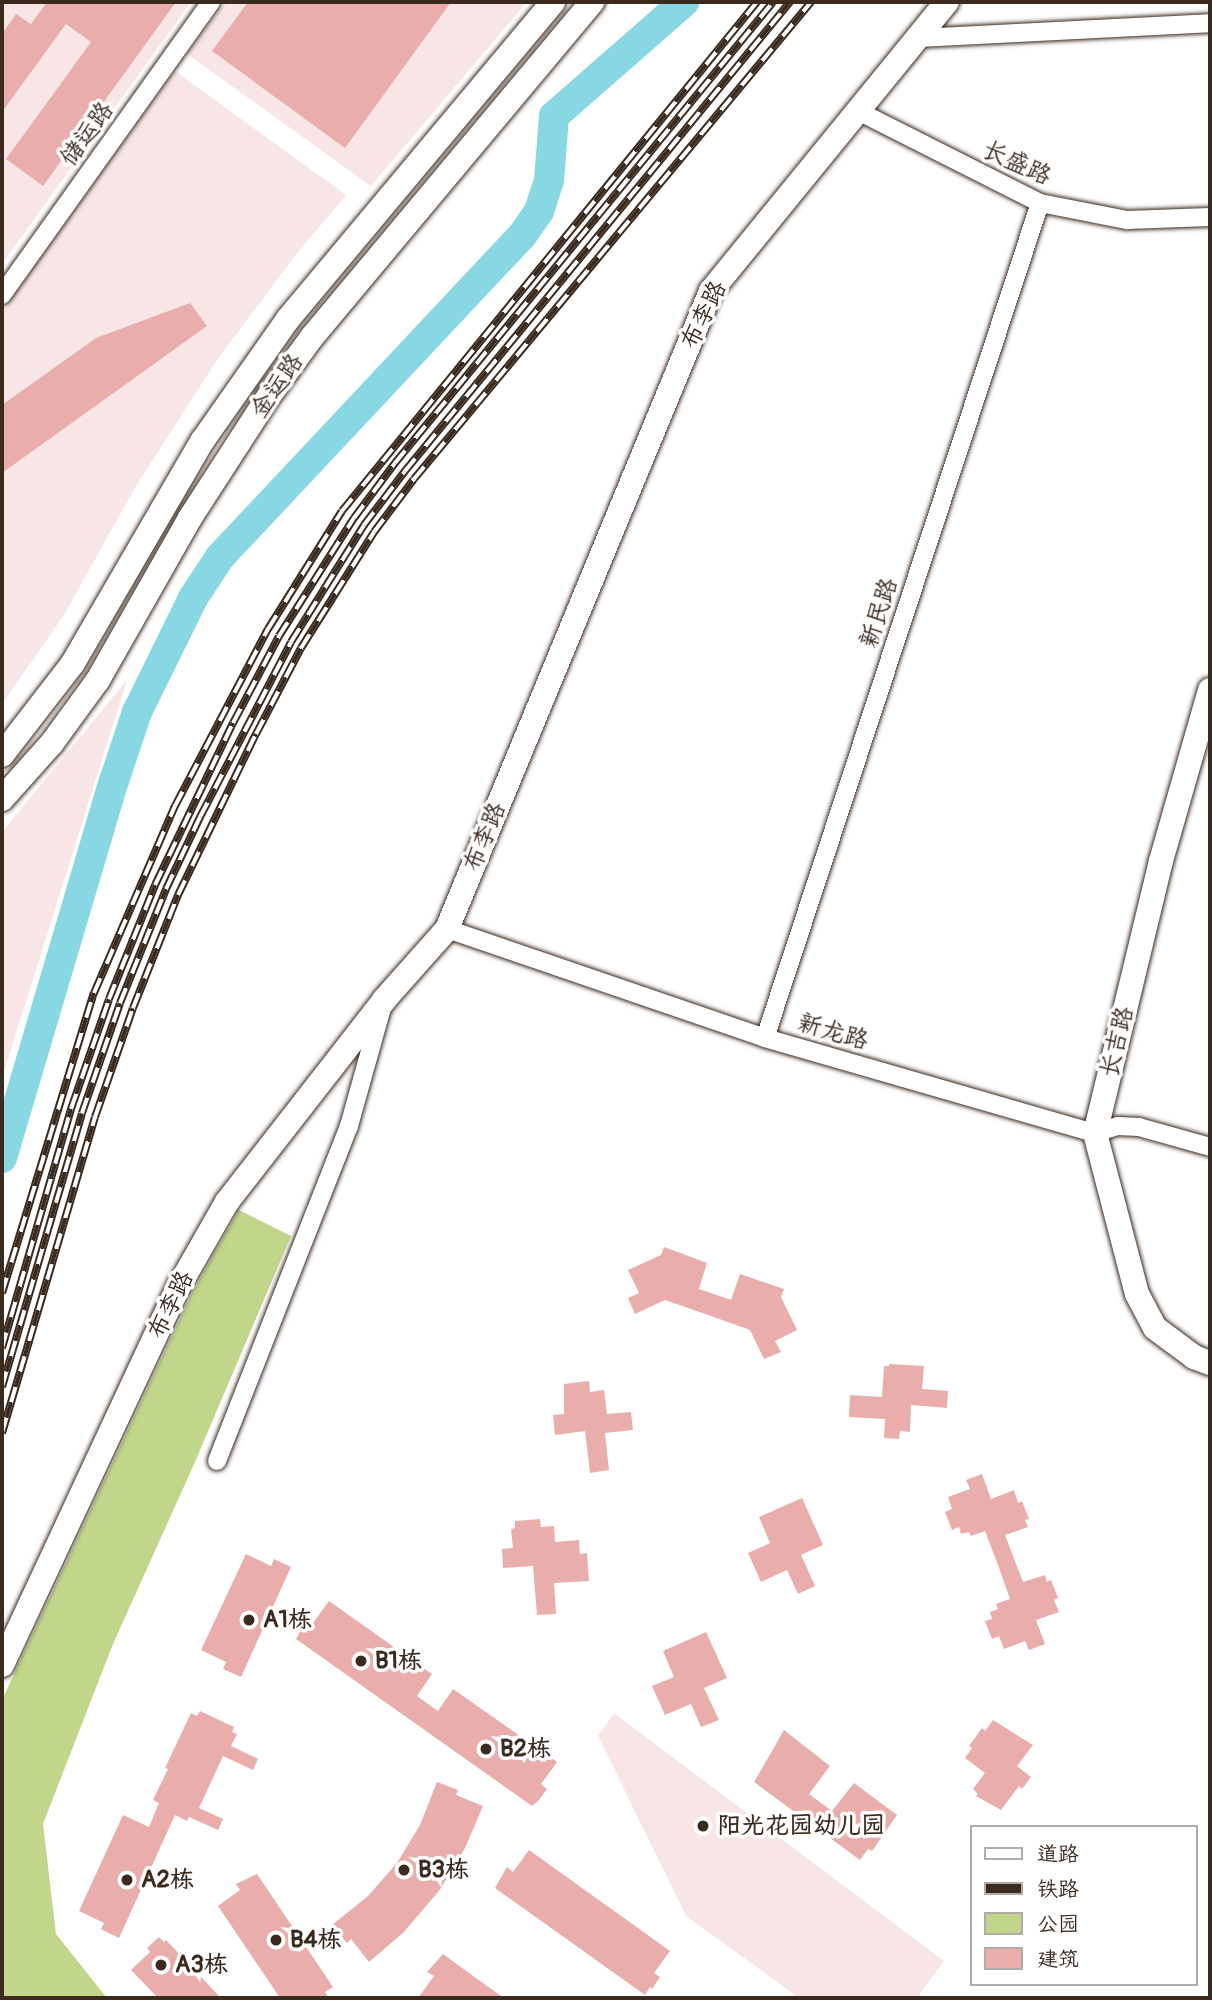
<!DOCTYPE html>
<html>
<head>
<meta charset="utf-8">
<style>
  body { margin:0 }
  #map { position:relative; width:1212px; height:2000px; overflow:hidden; background:#fff; font-family:Pangolin,"LXGW WenKai TC",sans-serif }
  div>[style] { position:absolute }
  .built>* { inset:0; background:#f8e6e6 }
  .green>* { inset:0; background:#c1d68b }
  .river>* { height:30px; margin:-15px; padding:0 15px; transform-origin:15px; border-radius:15px; background:#88d8e4 }
  .building>* { inset:0; background:#e9adab }
  .roads { filter:drop-shadow(0 0 2px #3b2a1e) drop-shadow(0 0 2px #3b2a1e) }
  .street>* { height:18px; margin:-9px; padding:0 9px; transform-origin:9px; border-radius:9px; background:#fff }
  .secondary>* { height:24px; margin:-12px; padding:0 12px; transform-origin:12px; border-radius:12px; background:#fff }
  .rail>* { height:8px; margin-top:-4px; transform-origin:0; background:repeating-linear-gradient(90deg,#fff 0 16px,#3b2a1e 0 32px); box-sizing:border-box; border-block:2px solid #3b2a1e }
  .dots>* { width:19px; height:19px; translate:-50% -50%; box-sizing:border-box; border:4px solid #fff; border-radius:50% }
  span { translate:-50% -50%; white-space:nowrap; text-align:center; line-height:1.15; -webkit-text-stroke:7px #fff; paint-order:stroke }
  .street-label { font-size:24px; color:#3b2a1e }
  .poi-label { font-size:24px; color:#3b2a1e; font-weight:700 }
  .left { translate:0 -50%; text-align:left }
  .frame { position:absolute; inset:0; border:4px solid #3b2a1e; pointer-events:none }
  .legend { position:absolute; left:970px; top:1825px; width:228px; height:161px; box-sizing:border-box; background:#fff; border:2px solid #b1aaa5; margin:0; padding:9px 12px; list-style:none; font-size:21px; color:#3b2a1e }
  .legend li { display:flex; align-items:center; gap:14px; height:35px }
  .legend b { width:35px; border:2px solid #b1aaa5 }
</style>
</head>
<body>
<div id="map">
  <div class="built">
    <div style="clip-path:polygon(2px 2px,191px 2px,2px 264px)"></div>
    <div style="clip-path:polygon(225px 2px,527px 2px,371px 186px,187px 54px)"></div>
    <div style="clip-path:polygon(175px 71px,346px 195px,294px 257px,217px 360px,136px 486px,64px 615px,2px 704px,2px 311px)"></div>
    <div style="clip-path:polygon(127px 680px,2px 1078px,2px 832px)"></div>
    <div style="clip-path:polygon(614px 1713px,944px 1961px,917px 1998px,799px 1998px,686px 1916px,598px 1736px)"></div>
  </div>
  <div class="green">
    <div style="clip-path:polygon(239px 1210px,291px 1236px,195px 1462px,113px 1644px,43px 1824px,56px 1934px,107px 1998px,2px 1998px,2px 1700px,192px 1293px)"></div>
  </div>
  <div class="river">
    <div style="left:2px;top:1158px;width:393px;rotate:-73.5deg"></div>
    <div style="left:114px;top:781px;width:73px;rotate:-71.6deg"></div>
    <div style="left:137px;top:712px;width:127px;rotate:-63.8deg"></div>
    <div style="left:193px;top:598px;width:49px;rotate:-56.6deg"></div>
    <div style="left:220px;top:557px;width:439px;rotate:-46.8deg"></div>
    <div style="left:521px;top:237px;width:32px;rotate:-55deg"></div>
    <div style="left:539px;top:211px;width:32px;rotate:-72deg"></div>
    <div style="left:549px;top:181px;width:65px;rotate:-85.6deg"></div>
    <div style="left:554px;top:116px;width:173px;rotate:-41.2deg"></div>
  </div>
  <div class="building">
    <div style="clip-path:polygon(47px 2px,176px 2px,43px 186px,6px 159px,91px 42px,66px 24px,2px 112px,2px 34px,16px 14px,31px 24px)"></div>
    <div style="clip-path:polygon(248px 2px,451px 2px,345px 148px,212px 51px)"></div>
    <div style="clip-path:polygon(190px 303px,207px 326px,2px 473px,2px 405px,96px 338px)"></div>
    <div style="clip-path:polygon(664px 1247px,707px 1263px,699px 1289px,731px 1300px,740px 1274px,784px 1289px,781px 1297px,797px 1330px,775px 1341px,781px 1352px,764px 1359px,750px 1330px,708px 1315px,665px 1300px,635px 1314px,628px 1298px,639px 1293px,628px 1270px,661px 1255px)"></div>
    <div style="clip-path:polygon(889px 1364px,924px 1366px,922px 1389px,948px 1391px,947px 1408px,911px 1405px,910px 1432px,900px 1431px,899px 1439px,884px 1438px,885px 1419px,849px 1417px,850px 1395px,882px 1397px,884px 1366px,889px 1366px)"></div>
    <div style="clip-path:polygon(589px 1381px,590px 1392px,604px 1390px,607px 1414px,631px 1412px,633px 1430px,605px 1433px,609px 1470px,590px 1473px,585px 1431px,555px 1435px,553px 1415px,564px 1414px,564px 1384px)"></div>
    <div style="clip-path:polygon(982px 1474px,991px 1499px,1014px 1490px,1018px 1503px,1022px 1501px,1029px 1519px,1025px 1520px,1028px 1527px,1005px 1535px,1023px 1582px,1045px 1575px,1047px 1582px,1051px 1580px,1058px 1598px,1054px 1600px,1059px 1612px,1036px 1620px,1045px 1644px,1029px 1650px,1025px 1641px,1004px 1649px,999px 1636px,992px 1639px,985px 1621px,992px 1619px,990px 1612px,998px 1609px,996px 1604px,1010px 1599px,998px 1565px,985px 1531px,971px 1536px,969px 1532px,961px 1534px,959px 1527px,952px 1530px,945px 1512px,952px 1509px,948px 1497px,970px 1489px,966px 1480px)"></div>
    <div style="clip-path:polygon(802px 1498px,823px 1545px,801px 1555px,815px 1586px,798px 1594px,787px 1570px,761px 1582px,748px 1553px,770px 1543px,759px 1517px)"></div>
    <div style="clip-path:polygon(540px 1519px,541px 1527px,554px 1526px,555px 1542px,579px 1540px,580px 1554px,587px 1553px,589px 1581px,554px 1583px,556px 1614px,537px 1615px,533px 1566px,503px 1568px,502px 1549px,513px 1548px,511px 1529px,515px 1528px,515px 1521px)"></div>
    <div style="clip-path:polygon(246px 1554px,271px 1566px,274px 1559px,291px 1567px,241px 1677px,223px 1669px,226px 1662px,201px 1650px)"></div>
    <div style="clip-path:polygon(329px 1601px,432px 1674px,417px 1696px,438px 1711px,453px 1689px,557px 1762px,541px 1784px,547px 1789px,539px 1800px,532px 1806px,296px 1639px,307px 1619px,313px 1623px)"></div>
    <div style="clip-path:polygon(706px 1632px,727px 1678px,704px 1688px,719px 1720px,701px 1727px,691px 1704px,665px 1715px,652px 1686px,674px 1677px,663px 1651px)"></div>
    <div style="clip-path:polygon(200px 1711px,234px 1727px,232px 1732px,237px 1734px,231px 1746px,258px 1759px,253px 1770px,223px 1756px,199px 1808px,223px 1819px,218px 1830px,189px 1817px,187px 1821px,175px 1815px,119px 1938px,101px 1929px,104px 1923px,79px 1911px,123px 1815px,149px 1827px,159px 1803px,153px 1800px,168px 1769px,165px 1768px,191px 1713px,197px 1716px)"></div>
    <div style="clip-path:polygon(993px 1720px,1033px 1745px,1017px 1766px,1031px 1777px,1022px 1789px,1019px 1786px,1001px 1810px,976px 1796px,978px 1794px,973px 1789px,985px 1773px,965px 1758px,972px 1748px,969px 1746px,982px 1728px,985px 1731px)"></div>
    <div style="clip-path:polygon(784px 1730px,830px 1766px,809px 1794px,821px 1803px,832px 1811px,854px 1783px,897px 1815px,872px 1851px,868px 1849px,860px 1860px,754px 1782px)"></div>
    <div style="clip-path:polygon(437px 1782px,458px 1790px,456px 1795px,483px 1806px,465px 1848px,439px 1891px,403px 1933px,369px 1962px,351px 1939px,347px 1943px,332px 1925px,368px 1896px,397px 1863px,420px 1825px)"></div>
    <div style="clip-path:polygon(529px 1850px,670px 1951px,654px 1973px,660px 1977px,652px 1989px,650px 1987px,645px 1995px,495px 1888px,507px 1867px,513px 1872px)"></div>
    <div style="clip-path:polygon(257px 1874px,333px 1987px,325px 1992px,329px 1998px,280px 1998px,218px 1906px,240px 1890px,236px 1884px)"></div>
    <div style="clip-path:polygon(159px 1937px,164px 1942px,166px 1940px,221px 1998px,158px 1998px,131px 1970px,150px 1952px,147px 1948px)"></div>
    <div style="clip-path:polygon(443px 1954px,487px 1986px,504px 1998px,418px 1998px,434px 1976px,427px 1972px)"></div>
  </div>
  <div class="roads">
    <div class="street">
      <div style="left:918px;top:38px;width:292px;rotate:-2.9deg"></div>
      <div style="left:856px;top:110px;width:206px;rotate:26.8deg"></div>
      <div style="left:1040px;top:203px;width:89px;rotate:11.1deg"></div>
      <div style="left:1127px;top:220px;width:83px;rotate:-2.1deg"></div>
      <div style="left:2px;top:295px;width:360px;rotate:-54.5deg"></div>
      <div style="left:447px;top:929px;width:336px;rotate:18.9deg"></div>
      <div style="left:765px;top:1038px;width:343px;rotate:16.1deg"></div>
      <div style="left:1095px;top:1133px;width:24px;rotate:-17deg"></div>
      <div style="left:1118px;top:1126px;width:21px;rotate:3deg"></div>
      <div style="left:1139px;top:1127px;width:74px;rotate:15.7deg"></div>
      <div style="left:765px;top:1038px;width:879px;rotate:-71.77deg"></div>
      <div style="left:217px;top:1461px;width:360px;rotate:-68.5deg"></div>
      <div style="left:349px;top:1126px;width:123px;rotate:-74.4deg"></div>
    </div>
    <div class="secondary">
      <div style="left:1210px;top:690px;width:178px;rotate:106deg"></div>
      <div style="left:1161px;top:861px;width:280px;rotate:103.6deg"></div>
      <div style="left:1095px;top:1133px;width:166px;rotate:75.4deg"></div>
      <div style="left:1137px;top:1294px;width:38px;rotate:62deg"></div>
      <div style="left:1155px;top:1328px;width:49px;rotate:36.6deg"></div>
      <div style="left:1194px;top:1357px;width:17px;rotate:21deg"></div>
      <div style="left:2px;top:755px;width:116px;rotate:-52.3deg"></div>
      <div style="left:73px;top:663px;width:258px;rotate:-59.8deg"></div>
      <div style="left:203px;top:440px;width:148px;rotate:-54.9deg"></div>
      <div style="left:288px;top:319px;width:413px;rotate:-50.1deg"></div>
      <div style="left:2px;top:799px;width:75px;rotate:-48.2deg"></div>
      <div style="left:52px;top:743px;width:78px;rotate:-53.9deg"></div>
      <div style="left:98px;top:680px;width:186px;rotate:-60.4deg"></div>
      <div style="left:190px;top:518px;width:145px;rotate:-57.1deg"></div>
      <div style="left:269px;top:396px;width:73px;rotate:-53.9deg"></div>
      <div style="left:312px;top:337px;width:437px;rotate:-50.1deg"></div>
      <div style="left:2px;top:1665px;width:418px;rotate:-65deg"></div>
      <div style="left:179px;top:1286px;width:97px;rotate:-60.3deg"></div>
      <div style="left:227px;top:1202px;width:256px;rotate:-52.1deg"></div>
      <div style="left:384px;top:1000px;width:95px;rotate:-48.4deg"></div>
      <div style="left:447px;top:929px;width:690px;rotate:-67.52deg"></div>
      <div style="left:711px;top:291px;width:373px;rotate:-50.8deg"></div>
    </div>
  </div>
  <div class="rail">
    <div style="left:2px;top:1293px;width:314px;rotate:-73deg"></div>
    <div style="left:94px;top:993px;width:204px;rotate:-66.6deg"></div>
    <div style="left:175px;top:806px;width:200px;rotate:-62.3deg"></div>
    <div style="left:268px;top:629px;width:139px;rotate:-57.9deg"></div>
    <div style="left:342px;top:511px;width:657px;rotate:-50.81deg"></div>
    <div style="left:2px;top:1348px;width:249px;rotate:-73.9deg"></div>
    <div style="left:71px;top:1109px;width:116px;rotate:-70.9deg"></div>
    <div style="left:109px;top:999px;width:123px;rotate:-68deg"></div>
    <div style="left:155px;top:885px;width:180px;rotate:-64.3deg"></div>
    <div style="left:233px;top:723px;width:98px;rotate:-62.1deg"></div>
    <div style="left:279px;top:636px;width:140px;rotate:-57.6deg"></div>
    <div style="left:354px;top:518px;width:69px;rotate:-53.3deg"></div>
    <div style="left:395px;top:463px;width:596px;rotate:-50.65deg"></div>
    <div style="left:2px;top:1387px;width:285px;rotate:-73.7deg"></div>
    <div style="left:82px;top:1113px;width:116px;rotate:-70.9deg"></div>
    <div style="left:120px;top:1003px;width:123px;rotate:-68deg"></div>
    <div style="left:166px;top:889px;width:80px;rotate:-64.7deg"></div>
    <div style="left:200px;top:817px;width:197px;rotate:-62.5deg"></div>
    <div style="left:291px;top:642px;width:138px;rotate:-58deg"></div>
    <div style="left:364px;top:525px;width:68px;rotate:-52.8deg"></div>
    <div style="left:405px;top:471px;width:607px;rotate:-50.62deg"></div>
    <div style="left:2px;top:1433px;width:329px;rotate:-73.6deg"></div>
    <div style="left:95px;top:1117px;width:115px;rotate:-70.8deg"></div>
    <div style="left:133px;top:1008px;width:122px;rotate:-68.3deg"></div>
    <div style="left:178px;top:895px;width:179px;rotate:-64.2deg"></div>
    <div style="left:256px;top:734px;width:97px;rotate:-62.4deg"></div>
    <div style="left:301px;top:648px;width:137px;rotate:-57.8deg"></div>
    <div style="left:374px;top:532px;width:66px;rotate:-53deg"></div>
    <div style="left:414px;top:479px;width:621px;rotate:-50.23deg"></div>
  </div>
  <div class="dots">
    <div style="left:249px;top:1620px;background:#3b2a1e"></div>
    <div style="left:361px;top:1661px;background:#3b2a1e"></div>
    <div style="left:486px;top:1749px;background:#3b2a1e"></div>
    <div style="left:703px;top:1826px;background:#3b2a1e"></div>
    <div style="left:404px;top:1870px;background:#3b2a1e"></div>
    <div style="left:127px;top:1880px;background:#3b2a1e"></div>
    <div style="left:276px;top:1940px;background:#3b2a1e"></div>
    <div style="left:161px;top:1965px;background:#3b2a1e"></div>
  </div>
  <div class="street-label">
    <span style="left:87px;top:134px;rotate:-54deg">储运路</span>
    <span style="left:1017px;top:163px;rotate:25deg">长盛路</span>
    <span style="left:704px;top:315px;rotate:-64deg">布李路</span>
    <span style="left:277px;top:386px;rotate:-55deg">金运路</span>
    <span style="left:879px;top:613px;rotate:-72deg">新民路</span>
    <span style="left:485px;top:837px;rotate:-68deg">布李路</span>
    <span style="left:833px;top:1032px;rotate:16deg">新龙路</span>
    <span style="left:1117px;top:1042px;rotate:-76deg">长吉路</span>
    <span style="left:171px;top:1305px;rotate:-64deg">布李路</span>
  </div>
  <div class="poi-label">
    <span class="left" style="left:263px;top:1620px">A1栋</span>
    <span class="left" style="left:375px;top:1661px">B1栋</span>
    <span class="left" style="left:500px;top:1749px">B2栋</span>
    <span class="left" style="left:717px;top:1826px">阳光花园幼儿园</span>
    <span class="left" style="left:418px;top:1870px">B3栋</span>
    <span class="left" style="left:141px;top:1880px">A2栋</span>
    <span class="left" style="left:290px;top:1940px">B4栋</span>
    <span class="left" style="left:175px;top:1965px">A3栋</span>
  </div>
  <div class="frame"></div>
  <ul class="legend">
  <li><b style="height:9px;background:#fff"></b>道路</li>
  <li><b style="height:9px;background:#3b2a1e"></b>铁路</li>
  <li><b style="height:19px;background:#c1d68b"></b>公园</li>
  <li><b style="height:19px;background:#e9adab"></b>建筑</li>
  </ul>
</div>
</body>
</html>
